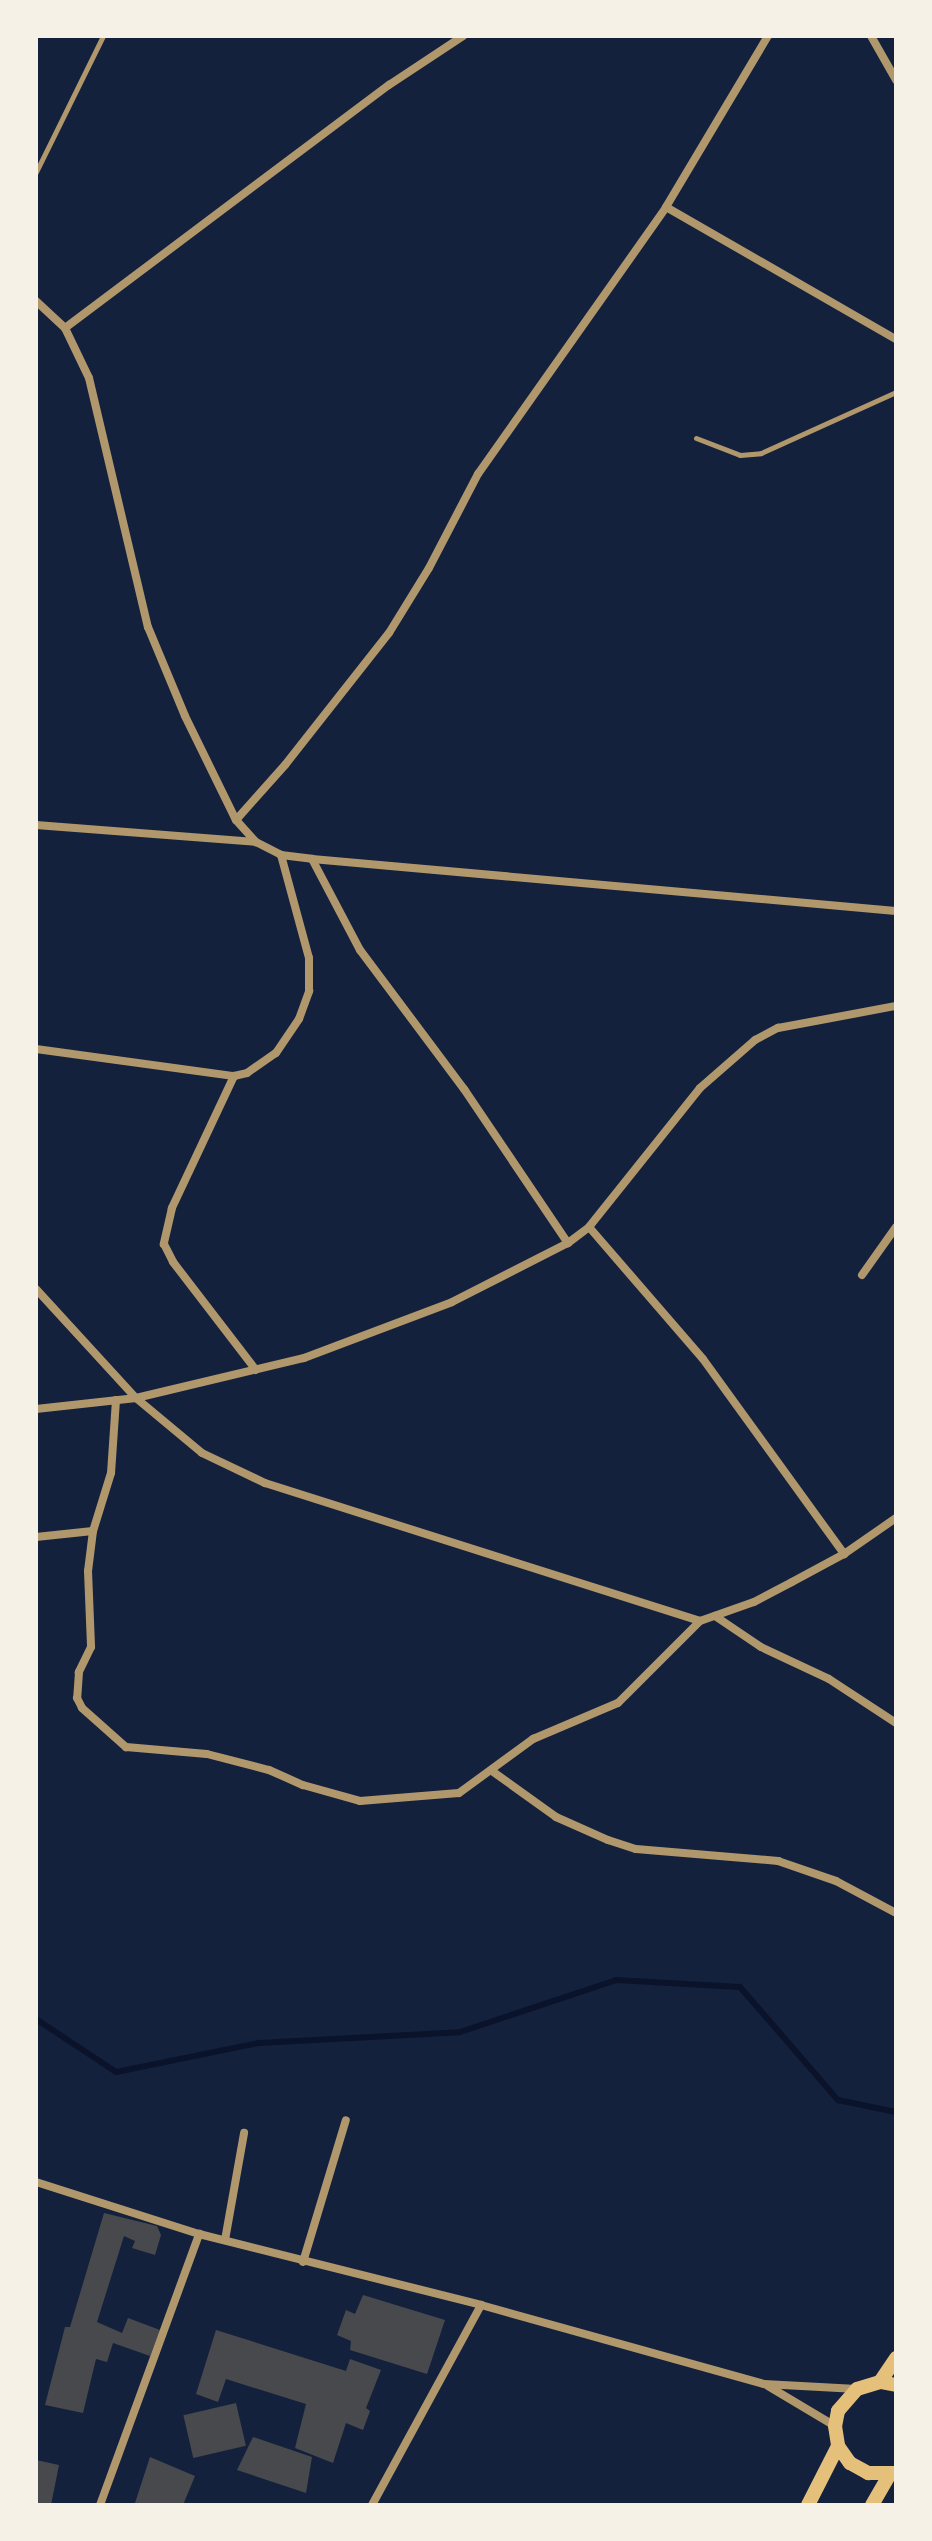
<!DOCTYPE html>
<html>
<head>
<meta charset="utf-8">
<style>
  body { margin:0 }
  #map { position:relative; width:932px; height:2541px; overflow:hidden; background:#14213d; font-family:"Noto Sans",sans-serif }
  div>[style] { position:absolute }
  .stream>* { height:6px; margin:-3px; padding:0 3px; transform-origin:3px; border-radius:3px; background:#0b132b }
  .building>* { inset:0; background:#48494c; transform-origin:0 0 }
  .service>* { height:5px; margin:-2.5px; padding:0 2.5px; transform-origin:2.5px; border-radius:2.5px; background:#b1986c }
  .minor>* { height:8px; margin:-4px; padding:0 4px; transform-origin:4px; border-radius:4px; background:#b1986c }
  .secondary>* { height:14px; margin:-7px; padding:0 7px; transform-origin:7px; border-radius:7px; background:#e5c07b }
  span { translate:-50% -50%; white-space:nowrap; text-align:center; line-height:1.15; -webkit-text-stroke:8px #f6f1e7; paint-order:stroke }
  .frame { position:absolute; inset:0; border:38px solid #f6f1e7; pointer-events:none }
</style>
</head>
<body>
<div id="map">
  <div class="stream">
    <div style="left:36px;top:2019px;width:96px;rotate:33.5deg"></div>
    <div style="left:116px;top:2072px;width:146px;rotate:-11.5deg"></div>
    <div style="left:259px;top:2043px;width:201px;rotate:-3.1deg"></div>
    <div style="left:460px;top:2032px;width:164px;rotate:-18.4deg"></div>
    <div style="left:616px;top:1980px;width:124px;rotate:3.2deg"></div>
    <div style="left:740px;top:1987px;width:150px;rotate:49.1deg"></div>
    <div style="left:838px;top:2100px;width:59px;rotate:11.7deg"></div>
  </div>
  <div class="building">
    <div style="clip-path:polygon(104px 2213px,157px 2226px,161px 2235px,155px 2255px,132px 2248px,135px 2241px,124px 2236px,97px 2322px,122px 2333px,128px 2318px,160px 2330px,150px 2356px,113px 2343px,107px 2362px,96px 2359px,83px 2413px,45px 2405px,65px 2327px,70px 2327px)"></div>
    <div style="clip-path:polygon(363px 2295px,445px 2320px,427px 2374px,350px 2350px,351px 2341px,337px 2335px,346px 2310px,355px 2314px)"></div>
    <div style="clip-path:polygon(216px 2330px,346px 2371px,350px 2359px,381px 2370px,366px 2408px,370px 2411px,363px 2430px,346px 2423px,333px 2463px,295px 2448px,306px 2404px,226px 2379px,218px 2402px,196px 2394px)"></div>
    <div style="left:236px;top:2403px;width:44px;height:54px;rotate:77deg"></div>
    <div style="clip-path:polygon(253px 2437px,312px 2457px,306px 2493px,237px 2470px)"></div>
    <div style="clip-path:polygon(150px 2457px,195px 2476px,183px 2505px,135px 2503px)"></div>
    <div style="clip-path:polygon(36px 2460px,59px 2465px,51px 2505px,36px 2505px)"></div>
  </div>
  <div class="service">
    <div style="left:36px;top:172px;width:152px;rotate:-63.8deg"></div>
    <div style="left:696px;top:438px;width:47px;rotate:21.1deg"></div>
    <div style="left:740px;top:455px;width:21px;rotate:-5deg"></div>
    <div style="left:761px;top:453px;width:148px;rotate:-24.3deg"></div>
  </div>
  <div class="minor">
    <div style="left:871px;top:36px;width:51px;rotate:60.4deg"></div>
    <div style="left:666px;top:207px;width:265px;rotate:29.9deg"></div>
    <div style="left:36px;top:301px;width:40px;rotate:43deg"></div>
    <div style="left:65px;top:328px;width:55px;rotate:64.4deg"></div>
    <div style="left:89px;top:378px;width:256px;rotate:76.7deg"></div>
    <div style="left:148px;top:627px;width:96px;rotate:67.4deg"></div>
    <div style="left:185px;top:716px;width:116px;rotate:63.9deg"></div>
    <div style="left:236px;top:820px;width:30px;rotate:48deg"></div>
    <div style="left:256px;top:842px;width:28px;rotate:27deg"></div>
    <div style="left:281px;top:855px;width:31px;rotate:7deg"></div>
    <div style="left:312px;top:859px;width:586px;rotate:5.09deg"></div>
    <div style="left:65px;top:328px;width:405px;rotate:-36.9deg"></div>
    <div style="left:389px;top:85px;width:89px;rotate:-33.5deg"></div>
    <div style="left:236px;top:820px;width:74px;rotate:-48.3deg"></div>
    <div style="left:285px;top:765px;width:168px;rotate:-51.8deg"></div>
    <div style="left:389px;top:633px;width:76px;rotate:-58.4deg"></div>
    <div style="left:429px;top:568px;width:106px;rotate:-62.5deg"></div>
    <div style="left:478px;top:474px;width:327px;rotate:-54.8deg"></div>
    <div style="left:666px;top:207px;width:199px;rotate:-59.2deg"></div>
    <div style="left:36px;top:825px;width:220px;rotate:4.4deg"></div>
    <div style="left:312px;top:859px;width:103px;rotate:62.2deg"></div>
    <div style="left:360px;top:950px;width:174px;rotate:53.2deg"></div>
    <div style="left:464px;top:1089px;width:186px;rotate:56deg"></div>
    <div style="left:36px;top:1049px;width:200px;rotate:7.8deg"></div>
    <div style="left:234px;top:1076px;width:13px;rotate:-13deg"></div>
    <div style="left:247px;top:1073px;width:35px;rotate:-35deg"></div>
    <div style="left:276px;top:1053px;width:41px;rotate:-55.9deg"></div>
    <div style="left:299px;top:1019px;width:30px;rotate:-70deg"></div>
    <div style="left:309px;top:991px;width:33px;rotate:-90deg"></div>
    <div style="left:309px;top:958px;width:107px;rotate:-105.2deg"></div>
    <div style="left:234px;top:1076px;width:146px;rotate:115.2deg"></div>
    <div style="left:172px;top:1208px;width:37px;rotate:103deg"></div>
    <div style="left:164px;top:1244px;width:20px;rotate:63deg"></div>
    <div style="left:173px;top:1262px;width:136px;rotate:52.5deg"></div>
    <div style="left:589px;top:1227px;width:174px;rotate:49.2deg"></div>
    <div style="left:703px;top:1359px;width:241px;rotate:54.1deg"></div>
    <div style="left:862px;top:1275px;width:59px;rotate:-54.7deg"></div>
    <div style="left:36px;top:1289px;width:148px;rotate:47.5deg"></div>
    <div style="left:136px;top:1398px;width:86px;rotate:39.8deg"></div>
    <div style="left:202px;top:1453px;width:70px;rotate:25.5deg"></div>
    <div style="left:265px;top:1483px;width:456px;rotate:17.6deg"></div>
    <div style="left:700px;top:1621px;width:57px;rotate:-19.4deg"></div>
    <div style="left:754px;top:1602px;width:43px;rotate:-27.8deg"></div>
    <div style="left:792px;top:1582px;width:59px;rotate:-28.3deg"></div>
    <div style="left:844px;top:1554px;width:63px;rotate:-34.7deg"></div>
    <div style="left:116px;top:1400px;width:73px;rotate:93.9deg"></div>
    <div style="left:111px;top:1473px;width:61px;rotate:107.2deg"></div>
    <div style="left:93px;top:1531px;width:40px;rotate:97.1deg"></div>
    <div style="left:88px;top:1571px;width:76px;rotate:87.7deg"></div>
    <div style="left:91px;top:1647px;width:28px;rotate:116deg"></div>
    <div style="left:79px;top:1672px;width:26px;rotate:94deg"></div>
    <div style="left:77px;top:1698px;width:11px;rotate:63deg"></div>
    <div style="left:82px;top:1708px;width:59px;rotate:41.6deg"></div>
    <div style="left:126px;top:1747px;width:81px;rotate:4.9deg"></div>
    <div style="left:207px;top:1754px;width:64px;rotate:14.5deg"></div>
    <div style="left:269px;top:1770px;width:37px;rotate:24deg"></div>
    <div style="left:303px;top:1785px;width:59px;rotate:15.7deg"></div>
    <div style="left:360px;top:1801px;width:99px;rotate:-4.6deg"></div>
    <div style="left:459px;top:1793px;width:92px;rotate:-36.1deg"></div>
    <div style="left:533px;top:1739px;width:92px;rotate:-23deg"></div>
    <div style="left:618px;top:1703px;width:116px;rotate:-45deg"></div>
    <div style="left:36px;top:1409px;width:101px;rotate:-6.3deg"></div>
    <div style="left:136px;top:1398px;width:173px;rotate:-13.4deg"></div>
    <div style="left:304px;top:1358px;width:158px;rotate:-20.7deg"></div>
    <div style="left:452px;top:1302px;width:130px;rotate:-27deg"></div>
    <div style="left:568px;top:1243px;width:26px;rotate:-37deg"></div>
    <div style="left:589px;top:1227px;width:178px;rotate:-51.4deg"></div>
    <div style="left:700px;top:1088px;width:73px;rotate:-41.1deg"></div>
    <div style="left:755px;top:1040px;width:26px;rotate:-28deg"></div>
    <div style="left:778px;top:1028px;width:120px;rotate:-10.6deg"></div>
    <div style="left:36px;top:1537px;width:57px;rotate:-6deg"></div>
    <div style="left:715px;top:1616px;width:55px;rotate:34deg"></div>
    <div style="left:761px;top:1647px;width:75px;rotate:25.2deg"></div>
    <div style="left:829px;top:1679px;width:80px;rotate:33.3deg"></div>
    <div style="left:492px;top:1771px;width:79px;rotate:35.7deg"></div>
    <div style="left:556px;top:1817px;width:57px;rotate:23.9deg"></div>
    <div style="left:608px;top:1840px;width:29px;rotate:18deg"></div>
    <div style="left:636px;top:1849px;width:143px;rotate:4.8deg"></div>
    <div style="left:778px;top:1861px;width:61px;rotate:19deg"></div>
    <div style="left:836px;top:1881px;width:68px;rotate:28.1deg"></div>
    <div style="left:36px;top:2182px;width:171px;rotate:17.7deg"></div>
    <div style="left:199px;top:2234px;width:291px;rotate:14.1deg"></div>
    <div style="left:481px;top:2305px;width:294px;rotate:15.6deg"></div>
    <div style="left:764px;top:2384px;width:93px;rotate:3.1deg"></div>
    <div style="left:225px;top:2240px;width:109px;rotate:-79.9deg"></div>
    <div style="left:303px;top:2262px;width:148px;rotate:-73.2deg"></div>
    <div style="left:768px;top:2386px;width:78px;rotate:30.8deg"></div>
    <div style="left:100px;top:2505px;width:289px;rotate:-69.9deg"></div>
    <div style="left:372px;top:2505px;width:228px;rotate:-61.4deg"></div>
  </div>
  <div class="secondary">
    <div style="left:880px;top:2382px;width:29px;rotate:-56deg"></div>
    <div style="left:896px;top:2385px;width:16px;rotate:-169deg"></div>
    <div style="left:880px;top:2382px;width:24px;rotate:163deg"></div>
    <div style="left:857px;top:2389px;width:29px;rotate:131deg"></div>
    <div style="left:838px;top:2411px;width:15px;rotate:101deg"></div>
    <div style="left:835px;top:2426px;width:20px;rotate:81deg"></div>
    <div style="left:838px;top:2446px;width:21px;rotate:55deg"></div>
    <div style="left:850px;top:2463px;width:21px;rotate:29deg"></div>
    <div style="left:868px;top:2473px;width:28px"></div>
    <div style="left:808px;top:2505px;width:66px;rotate:-63deg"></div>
    <div style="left:872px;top:2505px;width:34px;rotate:-60deg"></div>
  </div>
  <div class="frame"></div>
</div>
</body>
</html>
